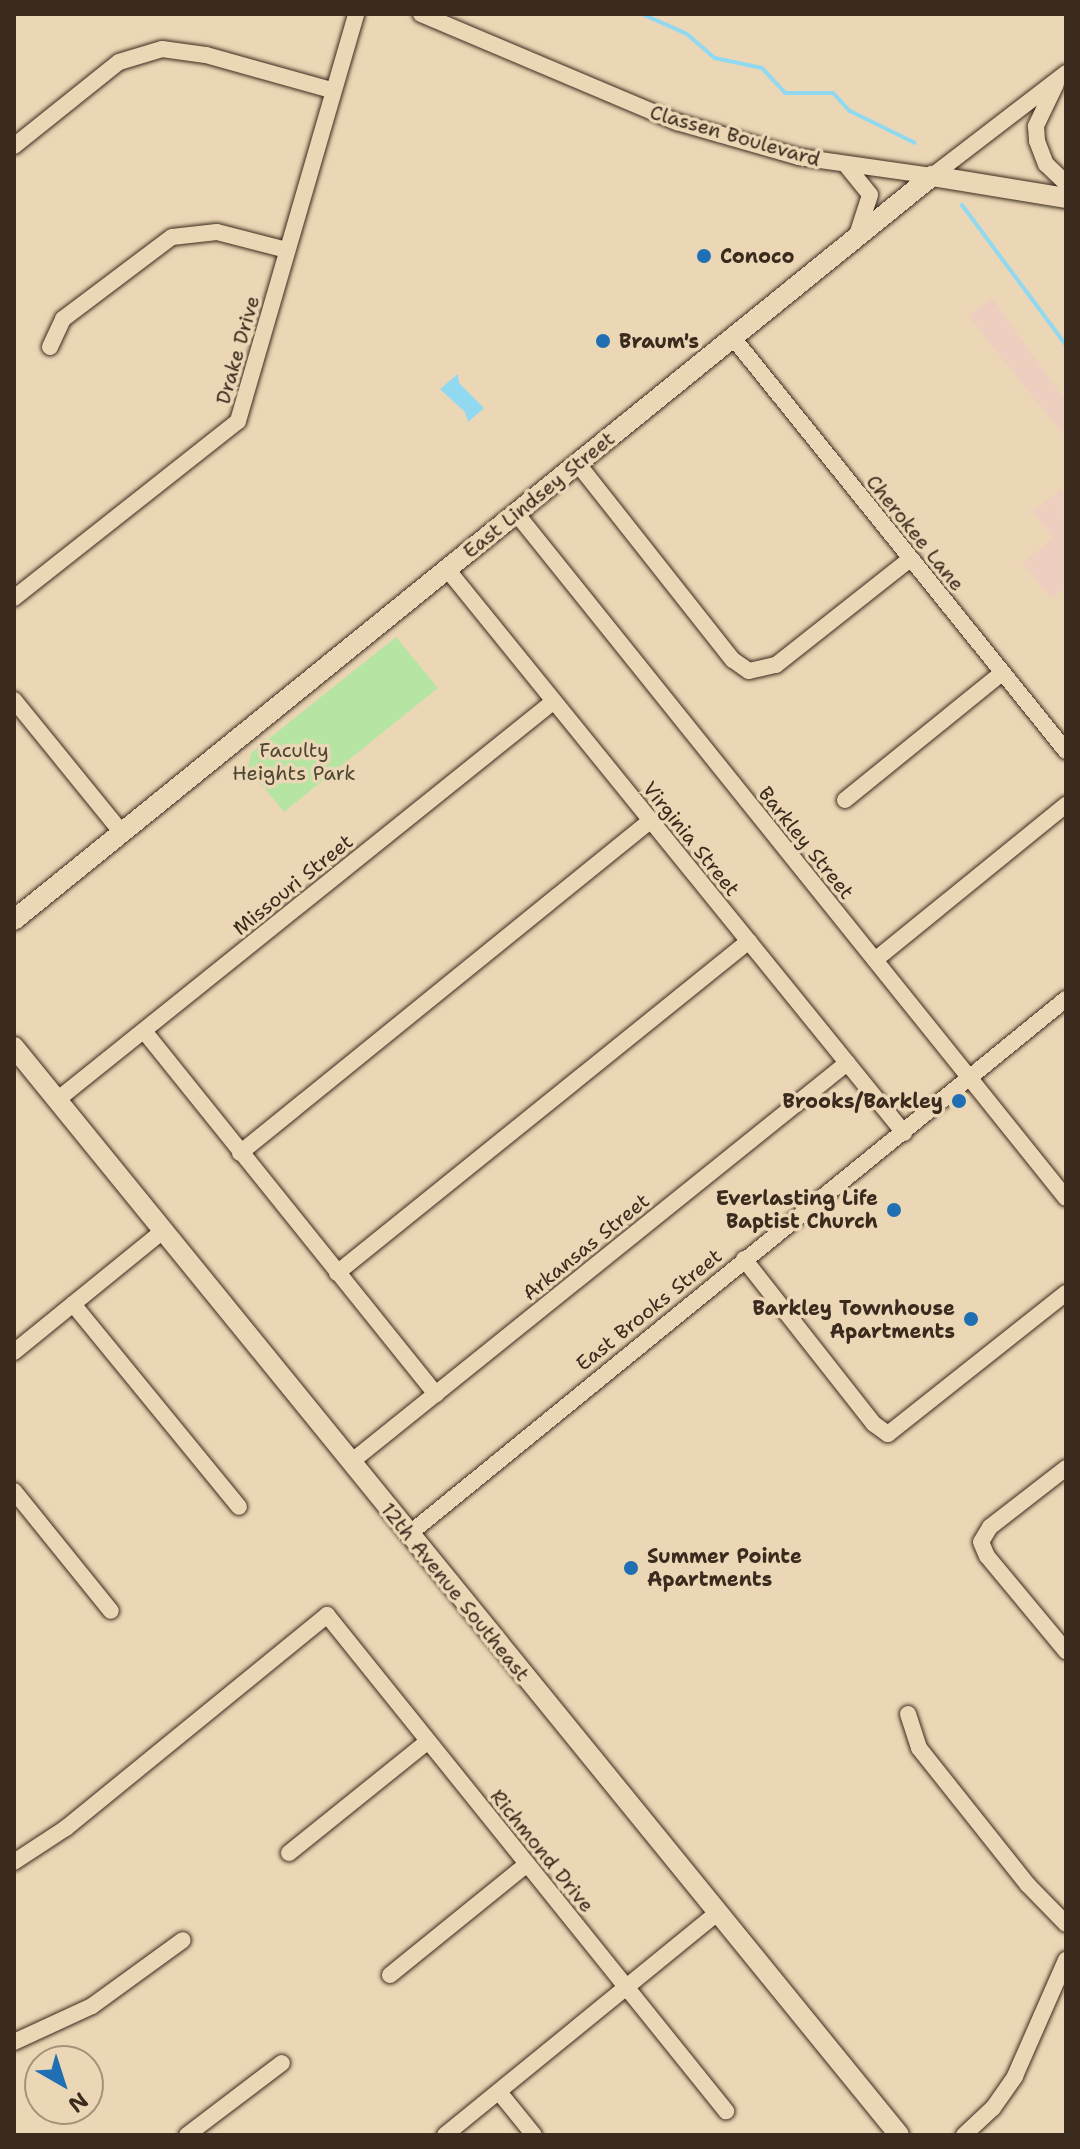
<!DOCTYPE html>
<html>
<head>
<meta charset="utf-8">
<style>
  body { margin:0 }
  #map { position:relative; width:1080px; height:2149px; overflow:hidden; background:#ebd7b5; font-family:"Shantell Sans",sans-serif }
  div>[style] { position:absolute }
  .built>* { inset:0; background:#eecfbf }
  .green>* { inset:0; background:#b6e5a3 }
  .water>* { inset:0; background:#90d9f1 }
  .stream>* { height:4px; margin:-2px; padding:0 2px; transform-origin:2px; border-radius:2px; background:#90d9f1 }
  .roads { filter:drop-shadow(0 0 2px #3b2a1e) drop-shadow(0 0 2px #3b2a1e) }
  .minor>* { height:16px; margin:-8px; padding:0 8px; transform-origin:8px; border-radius:8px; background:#ebd7b5 }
  .major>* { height:20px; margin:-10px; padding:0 10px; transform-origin:10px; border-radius:10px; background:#ebd7b5 }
  .dots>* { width:22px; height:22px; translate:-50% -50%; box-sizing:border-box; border:4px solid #ebd7b5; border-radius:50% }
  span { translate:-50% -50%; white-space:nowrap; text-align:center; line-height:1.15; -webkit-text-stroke:7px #ebd7b5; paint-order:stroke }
  .street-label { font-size:20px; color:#3b2a1e }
  .poi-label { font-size:20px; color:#3b2a1e; font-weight:700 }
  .left { translate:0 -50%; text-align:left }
  .right { translate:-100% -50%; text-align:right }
  .park-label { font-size:20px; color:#4d4632 }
  .frame { position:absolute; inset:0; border:16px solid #3b2a1e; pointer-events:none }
  .north { position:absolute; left:24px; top:2045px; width:80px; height:80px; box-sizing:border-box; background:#ebd7b5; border:2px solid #a59279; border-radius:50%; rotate:141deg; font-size:22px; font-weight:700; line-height:32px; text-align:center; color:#3b2a1e }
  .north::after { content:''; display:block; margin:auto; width:28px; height:36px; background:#1f6fb2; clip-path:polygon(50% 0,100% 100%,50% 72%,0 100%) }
</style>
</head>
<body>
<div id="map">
  <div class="built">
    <div style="clip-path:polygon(992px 298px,1066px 401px,1066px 438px,968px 316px)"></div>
    <div style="clip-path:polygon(1063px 488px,1066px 587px,1051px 599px,1022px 563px,1053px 538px,1032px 511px)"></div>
  </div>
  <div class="green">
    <div style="clip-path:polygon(396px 637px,438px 688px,284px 812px,248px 768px,251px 753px)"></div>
  </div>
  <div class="water">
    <div style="clip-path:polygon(458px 374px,459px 383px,484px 408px,468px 422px,465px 412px,440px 389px)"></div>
  </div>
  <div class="stream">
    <div style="left:642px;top:14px;width:49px;rotate:24deg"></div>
    <div style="left:687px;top:34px;width:37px;rotate:41deg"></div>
    <div style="left:715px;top:58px;width:48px;rotate:12deg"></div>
    <div style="left:762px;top:68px;width:34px;rotate:47deg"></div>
    <div style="left:785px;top:93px;width:48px"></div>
    <div style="left:833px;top:93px;width:25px;rotate:47deg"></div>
    <div style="left:850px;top:111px;width:72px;rotate:26.2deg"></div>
    <div style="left:962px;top:205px;width:174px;rotate:53.4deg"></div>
  </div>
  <div class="roads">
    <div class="minor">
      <div style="left:421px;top:14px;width:278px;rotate:22.9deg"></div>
      <div style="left:677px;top:122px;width:127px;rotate:16deg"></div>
      <div style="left:799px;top:157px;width:134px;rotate:8.1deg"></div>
      <div style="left:932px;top:176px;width:169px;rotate:-37.5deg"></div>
      <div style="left:1056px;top:84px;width:47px;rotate:115.5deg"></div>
      <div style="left:1036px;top:126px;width:15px;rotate:86deg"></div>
      <div style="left:1037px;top:141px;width:25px;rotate:69deg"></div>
      <div style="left:1046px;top:164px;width:28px;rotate:44deg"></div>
      <div style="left:14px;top:146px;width:134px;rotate:-38.7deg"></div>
      <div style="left:119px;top:62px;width:45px;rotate:-16.8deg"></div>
      <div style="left:162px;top:49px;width:44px;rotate:7.8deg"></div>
      <div style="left:206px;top:55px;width:130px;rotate:15.6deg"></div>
      <div style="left:846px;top:165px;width:38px;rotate:51deg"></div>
      <div style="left:870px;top:195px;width:42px;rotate:108deg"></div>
      <div style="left:734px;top:339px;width:529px;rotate:51.14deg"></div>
      <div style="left:50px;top:347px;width:31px;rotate:-65deg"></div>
      <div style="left:63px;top:319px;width:136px;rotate:-37deg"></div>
      <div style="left:172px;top:237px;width:45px;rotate:-6.3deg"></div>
      <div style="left:217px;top:232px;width:72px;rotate:14.4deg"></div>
      <div style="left:578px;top:464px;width:250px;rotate:51.7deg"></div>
      <div style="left:733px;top:660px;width:19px;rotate:35deg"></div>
      <div style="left:749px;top:671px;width:28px;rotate:-13deg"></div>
      <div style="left:776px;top:665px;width:171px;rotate:-38.3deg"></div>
      <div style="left:516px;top:513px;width:878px;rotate:51.24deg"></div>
      <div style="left:447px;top:569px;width:726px;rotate:50.98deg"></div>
      <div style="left:14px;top:598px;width:285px;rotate:-38.3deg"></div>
      <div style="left:238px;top:421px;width:424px;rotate:-73.8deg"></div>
      <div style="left:14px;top:700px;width:171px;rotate:50.9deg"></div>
      <div style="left:845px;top:800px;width:202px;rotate:-39deg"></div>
      <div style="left:875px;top:960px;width:246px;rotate:-39.1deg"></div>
      <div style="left:144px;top:1031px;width:466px;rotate:51.2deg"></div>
      <div style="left:57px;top:1100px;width:637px;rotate:-38.76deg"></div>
      <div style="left:240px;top:1153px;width:528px;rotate:-39deg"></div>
      <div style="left:744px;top:1259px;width:210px;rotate:51.8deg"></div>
      <div style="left:874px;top:1424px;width:17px;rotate:36deg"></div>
      <div style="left:888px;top:1434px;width:227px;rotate:-38.4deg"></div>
      <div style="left:337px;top:1273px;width:529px;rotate:-38.86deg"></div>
      <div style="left:73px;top:1304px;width:262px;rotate:50.7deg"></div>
      <div style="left:14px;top:1352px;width:192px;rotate:-39.1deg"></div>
      <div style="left:351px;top:1462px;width:637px;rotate:-38.81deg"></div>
      <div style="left:1066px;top:1468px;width:96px;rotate:142.2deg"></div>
      <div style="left:990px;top:1527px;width:17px;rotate:121deg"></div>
      <div style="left:981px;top:1542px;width:15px;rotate:67deg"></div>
      <div style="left:987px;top:1556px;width:124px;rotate:50.3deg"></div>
      <div style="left:14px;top:1491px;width:154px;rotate:51.1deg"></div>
      <div style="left:409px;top:1534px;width:847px;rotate:-39.16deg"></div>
      <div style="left:908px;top:1714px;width:36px;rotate:72deg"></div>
      <div style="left:919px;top:1748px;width:175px;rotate:51.5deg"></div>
      <div style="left:1028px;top:1885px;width:54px;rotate:45.7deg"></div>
      <div style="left:289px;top:1853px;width:177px;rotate:-38.8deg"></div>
      <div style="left:14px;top:1862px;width:62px;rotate:-33.2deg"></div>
      <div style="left:66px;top:1828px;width:337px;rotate:-39.2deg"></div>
      <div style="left:327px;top:1615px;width:637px;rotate:51.19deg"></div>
      <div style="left:390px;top:1975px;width:176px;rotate:-39deg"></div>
      <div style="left:14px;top:2042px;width:86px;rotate:-24.8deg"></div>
      <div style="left:92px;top:2006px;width:112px;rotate:-36deg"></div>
      <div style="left:499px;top:2092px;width:55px;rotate:50.9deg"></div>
      <div style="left:187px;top:2135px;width:119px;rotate:-37.2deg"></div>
      <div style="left:445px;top:2135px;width:350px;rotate:-39.2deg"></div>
      <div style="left:964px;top:2135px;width:40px;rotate:-43deg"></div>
      <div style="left:993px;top:2108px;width:39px;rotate:-55deg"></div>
      <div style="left:1015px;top:2076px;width:127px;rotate:-66.3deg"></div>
    </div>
    <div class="major">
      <div style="left:14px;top:920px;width:1182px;rotate:-39.02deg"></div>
      <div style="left:932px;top:176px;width:136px;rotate:9.3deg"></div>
      <div style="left:14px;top:1047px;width:1402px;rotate:50.87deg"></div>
    </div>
  </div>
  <div class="dots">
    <div style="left:704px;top:256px;background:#1f6fb2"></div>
    <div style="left:603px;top:341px;background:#1f6fb2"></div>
    <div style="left:959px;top:1101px;background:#1f6fb2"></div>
    <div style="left:894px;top:1210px;background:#1f6fb2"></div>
    <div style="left:971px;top:1319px;background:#1f6fb2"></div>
    <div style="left:631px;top:1568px;background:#1f6fb2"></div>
  </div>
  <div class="street-label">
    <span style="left:735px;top:136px;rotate:16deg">Classen Boulevard</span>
    <span style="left:238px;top:350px;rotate:-74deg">Drake Drive</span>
    <span style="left:539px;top:495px;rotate:-39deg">East Lindsey Street</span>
    <span style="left:915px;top:533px;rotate:51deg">Cherokee Lane</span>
    <span style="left:691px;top:839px;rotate:51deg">Virginia Street</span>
    <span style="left:806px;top:843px;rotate:51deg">Barkley Street</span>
    <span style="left:293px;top:885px;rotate:-39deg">Missouri Street</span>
    <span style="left:586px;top:1247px;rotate:-39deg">Arkansas Street</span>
    <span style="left:649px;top:1310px;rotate:-39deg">East Brooks Street</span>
    <span style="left:455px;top:1592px;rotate:51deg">12th Avenue Southeast</span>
    <span style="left:542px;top:1851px;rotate:51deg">Richmond Drive</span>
  </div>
  <div class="poi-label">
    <span class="left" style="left:720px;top:256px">Conoco</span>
    <span class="left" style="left:619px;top:341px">Braum's</span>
    <span class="right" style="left:943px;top:1101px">Brooks/Barkley</span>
    <span class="right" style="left:878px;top:1210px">Everlasting Life<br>Baptist Church</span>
    <span class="right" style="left:955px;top:1320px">Barkley Townhouse<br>Apartments</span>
    <span class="left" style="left:647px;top:1568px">Summer Pointe<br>Apartments</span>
  </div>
  <div class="park-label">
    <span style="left:294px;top:762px">Faculty<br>Heights Park</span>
  </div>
  <div class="frame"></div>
  <div class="north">N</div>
</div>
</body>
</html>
